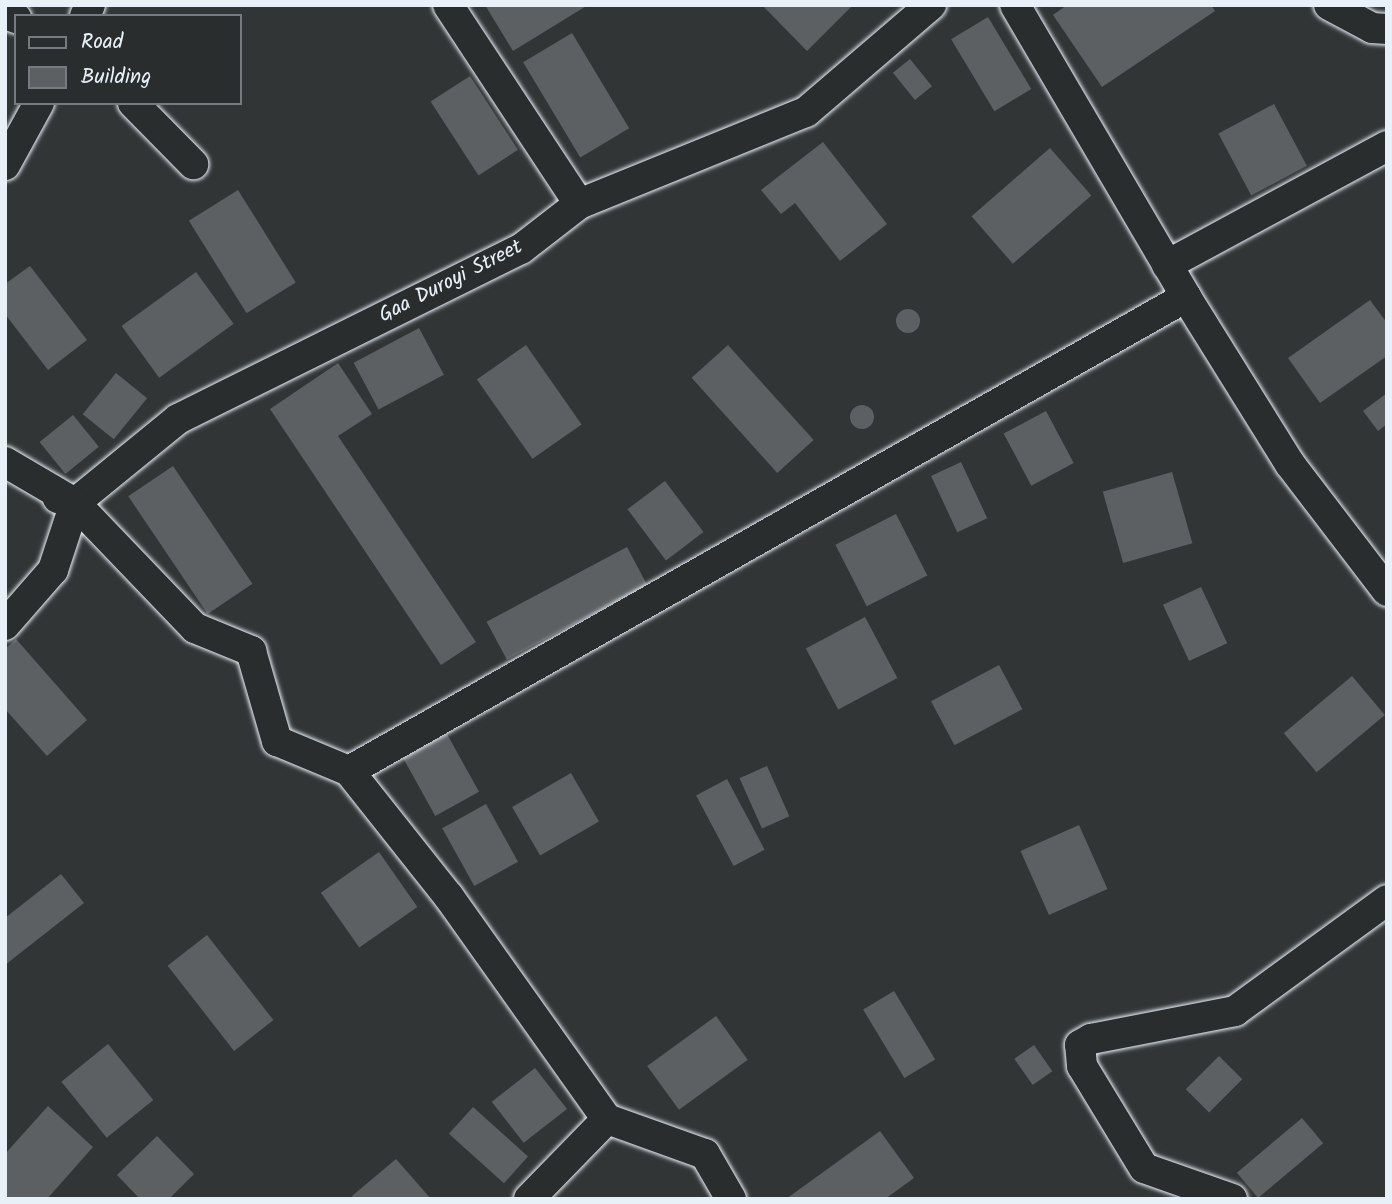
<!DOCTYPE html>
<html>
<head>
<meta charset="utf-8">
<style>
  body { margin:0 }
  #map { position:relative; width:1392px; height:1204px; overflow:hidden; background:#323536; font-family:Kalam,sans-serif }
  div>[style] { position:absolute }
  .building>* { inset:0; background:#5c6063; transform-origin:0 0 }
  .round { border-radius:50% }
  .roads { filter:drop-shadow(0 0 2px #e8f1f8) drop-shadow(0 0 2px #e8f1f8) }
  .street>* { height:30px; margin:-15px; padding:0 15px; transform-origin:15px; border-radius:15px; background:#2a2d2e }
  span { translate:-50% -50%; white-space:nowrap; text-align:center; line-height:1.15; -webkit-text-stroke:6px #2a2d2e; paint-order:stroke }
  .street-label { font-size:21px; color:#e8f1f8 }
  .frame { position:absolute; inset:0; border:7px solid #e8f1f8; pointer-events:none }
  .legend { position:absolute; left:14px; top:14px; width:228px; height:91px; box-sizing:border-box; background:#2a2d2e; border:2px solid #767b7f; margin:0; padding:9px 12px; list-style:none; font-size:21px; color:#e8f1f8 }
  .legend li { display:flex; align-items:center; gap:14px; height:35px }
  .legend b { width:35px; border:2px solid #767b7f }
</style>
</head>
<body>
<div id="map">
  <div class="building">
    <div style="clip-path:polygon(485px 5px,588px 5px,513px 51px)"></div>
    <div style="clip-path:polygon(762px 5px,853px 5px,807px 51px)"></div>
    <div style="clip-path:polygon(1067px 5px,1211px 5px,1215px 11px,1102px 87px,1053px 15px)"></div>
    <div style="left:988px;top:17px;width:84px;height:43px;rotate:59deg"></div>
    <div style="left:572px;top:33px;width:111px;height:57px;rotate:59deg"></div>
    <div style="left:910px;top:59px;width:35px;height:22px;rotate:51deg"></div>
    <div style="left:470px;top:76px;width:88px;height:47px;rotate:57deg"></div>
    <div style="left:1274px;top:104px;width:70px;height:63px;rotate:62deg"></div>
    <div style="clip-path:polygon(823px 142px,887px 224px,840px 261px,795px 203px,781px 214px,761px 190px)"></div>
    <div style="left:1050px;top:148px;width:63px;height:104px;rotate:49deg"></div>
    <div style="left:238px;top:190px;width:109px;height:58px;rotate:58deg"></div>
    <div style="clip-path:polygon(30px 266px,87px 340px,48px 370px,5px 314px,5px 284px)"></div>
    <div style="left:196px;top:272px;width:64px;height:92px;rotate:54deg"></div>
    <div style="clip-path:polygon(1370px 300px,1387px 323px,1387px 356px,1320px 403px,1288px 358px)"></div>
    <div class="round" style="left:896px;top:309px;width:24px;height:24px"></div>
    <div style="left:419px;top:328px;width:53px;height:74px;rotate:62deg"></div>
    <div style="left:526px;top:345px;width:97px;height:60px;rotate:55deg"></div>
    <div style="left:728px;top:345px;width:128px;height:49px;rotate:48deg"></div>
    <div style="clip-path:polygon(338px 363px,372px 414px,338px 436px,476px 642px,441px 665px,270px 409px)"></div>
    <div style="left:116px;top:373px;width:40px;height:53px;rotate:39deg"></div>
    <div style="clip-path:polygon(1387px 393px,1387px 424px,1378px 431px,1363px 411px)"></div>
    <div class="round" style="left:850px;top:405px;width:24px;height:24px"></div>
    <div style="left:1046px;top:411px;width:59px;height:48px;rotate:62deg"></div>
    <div style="left:73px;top:415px;width:41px;height:43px;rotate:51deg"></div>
    <div style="left:961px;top:462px;width:62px;height:33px;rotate:65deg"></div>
    <div style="left:173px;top:466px;width:142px;height:54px;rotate:56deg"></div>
    <div style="left:1172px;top:472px;width:74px;height:72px;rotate:74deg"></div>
    <div style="left:665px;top:481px;width:64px;height:47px;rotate:53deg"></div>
    <div style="left:896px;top:514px;width:69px;height:68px;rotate:63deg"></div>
    <div style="left:627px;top:547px;width:43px;height:159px;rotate:62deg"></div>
    <div style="left:1201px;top:587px;width:62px;height:42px;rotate:65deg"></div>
    <div style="left:865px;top:617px;width:69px;height:67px;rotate:62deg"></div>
    <div style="clip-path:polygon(16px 639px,87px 720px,47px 756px,5px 709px,5px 649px)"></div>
    <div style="left:999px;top:665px;width:50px;height:77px;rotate:62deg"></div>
    <div style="left:1352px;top:676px;width:51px;height:89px;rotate:50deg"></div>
    <div style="left:447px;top:734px;width:66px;height:50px;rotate:61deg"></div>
    <div style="left:767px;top:766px;width:55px;height:30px;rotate:66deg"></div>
    <div style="left:571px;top:773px;width:56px;height:68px;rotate:60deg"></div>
    <div style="left:727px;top:779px;width:80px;height:35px;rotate:62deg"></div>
    <div style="left:486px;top:804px;width:66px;height:50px;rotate:61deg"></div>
    <div style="left:1079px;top:825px;width:70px;height:64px;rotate:66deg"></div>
    <div style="left:379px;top:852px;width:67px;height:71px;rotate:55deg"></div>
    <div style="clip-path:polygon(61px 874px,84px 903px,5px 965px,5px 918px)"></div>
    <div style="left:207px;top:935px;width:108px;height:50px;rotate:52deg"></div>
    <div style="left:894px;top:991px;width:80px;height:36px;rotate:59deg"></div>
    <div style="left:716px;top:1016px;width:54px;height:85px;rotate:54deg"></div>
    <div style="left:108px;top:1044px;width:72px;height:60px;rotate:51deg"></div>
    <div style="left:1034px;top:1045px;width:32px;height:24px;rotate:55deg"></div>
    <div style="left:1219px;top:1056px;width:33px;height:47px;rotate:45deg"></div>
    <div style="left:535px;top:1068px;width:52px;height:55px;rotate:52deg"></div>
    <div style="clip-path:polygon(48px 1106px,93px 1147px,47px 1199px,7px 1199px,5px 1154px)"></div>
    <div style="left:473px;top:1107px;width:74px;height:36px;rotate:42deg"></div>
    <div style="left:1302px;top:1118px;width:33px;height:85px;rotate:50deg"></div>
    <div style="clip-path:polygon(880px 1131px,914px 1178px,885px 1199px,786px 1199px)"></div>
    <div style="clip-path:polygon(157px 1136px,194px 1174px,169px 1199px,140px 1199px,117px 1175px)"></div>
    <div style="clip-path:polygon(396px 1159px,431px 1199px,354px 1199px,352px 1196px)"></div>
  </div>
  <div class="roads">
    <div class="street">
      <div style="left:448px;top:5px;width:238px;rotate:56.6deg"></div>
      <div style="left:1015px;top:5px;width:338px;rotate:59.6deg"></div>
      <div style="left:1186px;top:297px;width:197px;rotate:58.1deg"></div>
      <div style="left:1290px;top:464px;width:160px;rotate:52.6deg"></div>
      <div style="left:1329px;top:5px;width:49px;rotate:28.1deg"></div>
      <div style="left:1372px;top:28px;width:15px;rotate:4deg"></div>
      <div style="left:5px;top:14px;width:12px;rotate:20deg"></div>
      <div style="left:85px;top:16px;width:12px;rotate:-66deg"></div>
      <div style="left:133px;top:103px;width:86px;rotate:45.5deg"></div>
      <div style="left:5px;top:165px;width:71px;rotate:-61.3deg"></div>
      <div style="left:1167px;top:265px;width:250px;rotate:-28.4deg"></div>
      <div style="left:5px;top:462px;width:81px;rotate:30.4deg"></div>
      <div style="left:75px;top:503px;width:173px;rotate:46.2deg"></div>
      <div style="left:195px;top:628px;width:61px;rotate:22.3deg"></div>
      <div style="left:251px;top:651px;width:94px;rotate:73.9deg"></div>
      <div style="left:277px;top:741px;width:78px;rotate:22.6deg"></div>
      <div style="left:349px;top:771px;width:161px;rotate:51.6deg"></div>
      <div style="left:449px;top:897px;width:272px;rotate:54.6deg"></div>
      <div style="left:607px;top:1119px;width:104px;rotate:19.7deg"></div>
      <div style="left:705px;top:1154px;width:52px;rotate:60deg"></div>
      <div style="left:75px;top:503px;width:133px;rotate:-39.2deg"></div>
      <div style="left:178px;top:419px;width:383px;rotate:-26.4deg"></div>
      <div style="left:521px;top:249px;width:73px;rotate:-37.8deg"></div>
      <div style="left:579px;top:204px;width:245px;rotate:-22.1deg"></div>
      <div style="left:806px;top:112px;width:165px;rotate:-40.6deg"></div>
      <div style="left:5px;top:625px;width:73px;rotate:-48.9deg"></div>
      <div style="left:53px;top:570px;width:71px;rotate:-71.8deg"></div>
      <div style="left:75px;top:503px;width:18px;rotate:-164deg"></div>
      <div style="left:349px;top:771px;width:962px;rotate:-29.52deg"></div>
      <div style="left:529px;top:1199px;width:112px;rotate:-45.7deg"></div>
      <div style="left:1232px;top:1199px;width:93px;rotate:-160.6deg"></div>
      <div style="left:1144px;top:1168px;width:119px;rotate:-121.3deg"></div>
      <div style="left:1082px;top:1066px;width:21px;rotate:-95deg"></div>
      <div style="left:1080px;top:1045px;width:13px;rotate:-29deg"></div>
      <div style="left:1091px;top:1039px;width:147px;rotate:-11deg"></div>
      <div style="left:1235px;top:1011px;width:188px;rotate:-36.1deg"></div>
    </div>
  </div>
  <div class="street-label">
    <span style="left:451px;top:282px;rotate:-27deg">Gaa Duroyi Street</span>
  </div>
  <div class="frame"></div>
  <ul class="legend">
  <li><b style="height:9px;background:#2a2d2e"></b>Road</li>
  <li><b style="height:19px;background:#5c6063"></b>Building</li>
  </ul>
</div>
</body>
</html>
